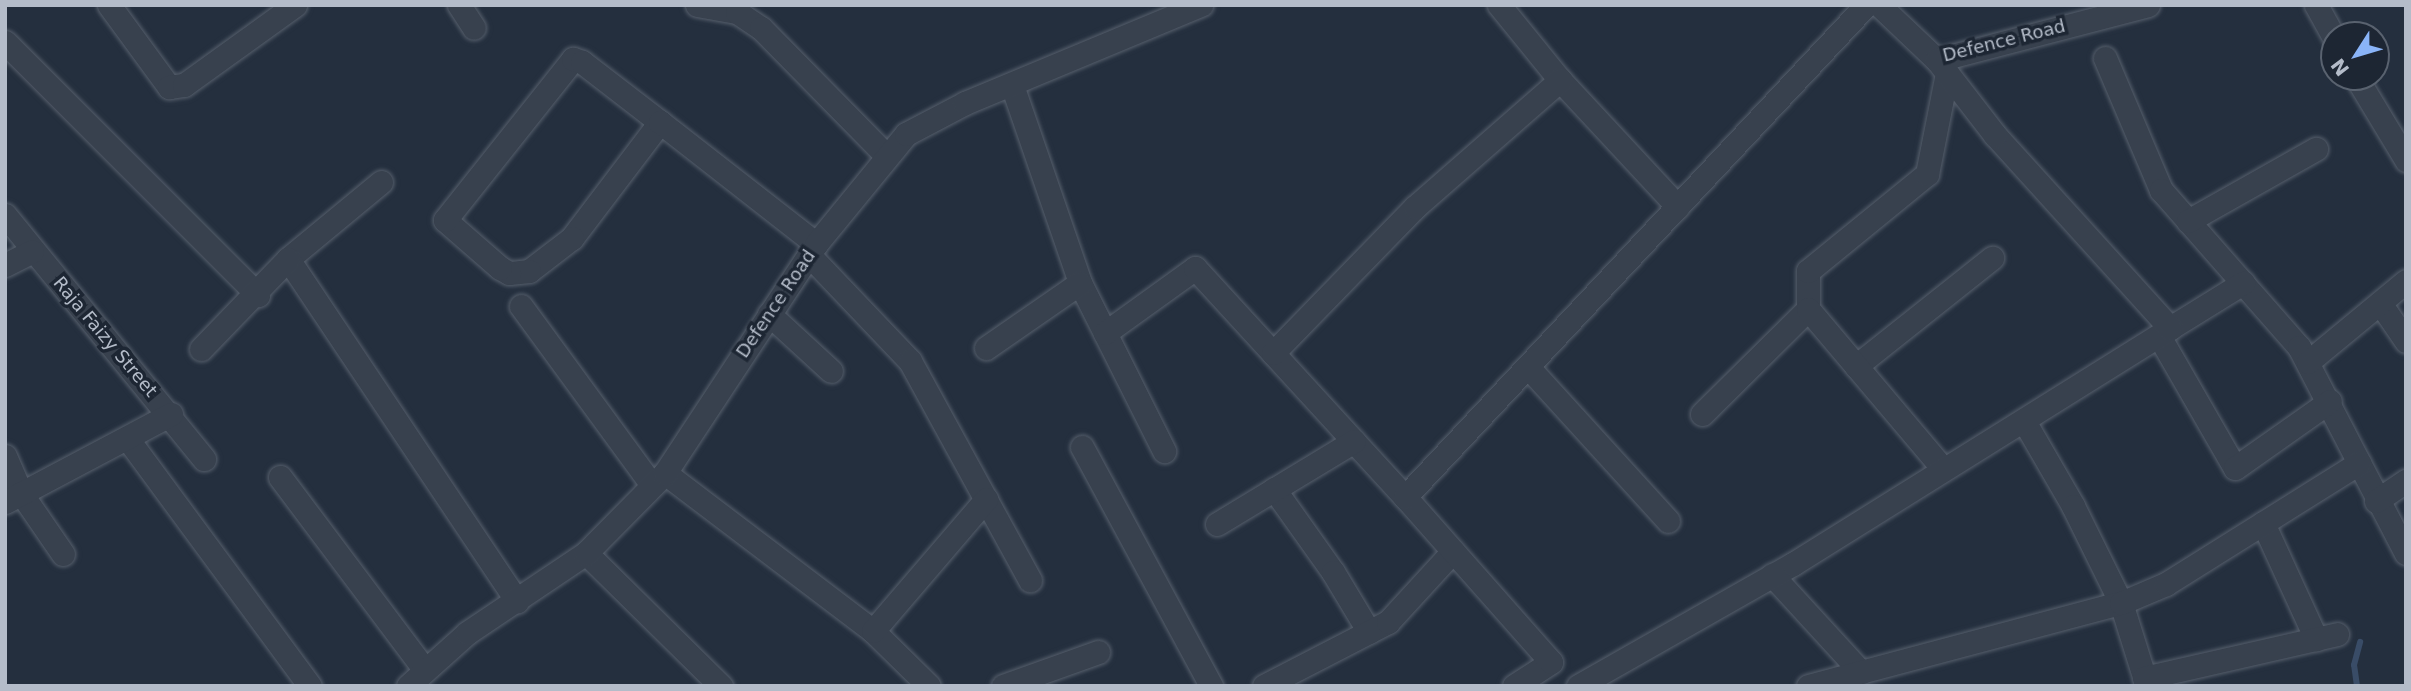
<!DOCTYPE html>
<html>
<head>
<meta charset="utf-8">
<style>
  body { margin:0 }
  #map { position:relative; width:2411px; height:691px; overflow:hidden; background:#242f3e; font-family:"DejaVu Sans",sans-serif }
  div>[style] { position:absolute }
  .stream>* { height:6px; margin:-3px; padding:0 3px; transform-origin:3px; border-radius:3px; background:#394c67 }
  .roads { filter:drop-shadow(0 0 2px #565f6c) drop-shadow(0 0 2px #565f6c) }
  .minor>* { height:23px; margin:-11.5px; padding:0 11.5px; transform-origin:11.5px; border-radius:11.5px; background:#38414e }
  span { translate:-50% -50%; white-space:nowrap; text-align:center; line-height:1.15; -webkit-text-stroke:7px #1d2633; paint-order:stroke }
  .street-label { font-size:18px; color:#b4bcc9 }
  .frame { position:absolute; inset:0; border:7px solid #b4bcc9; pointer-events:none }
  .north { position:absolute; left:2320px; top:21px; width:70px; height:70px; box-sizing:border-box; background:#1d2633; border:2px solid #59626f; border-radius:50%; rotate:233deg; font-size:19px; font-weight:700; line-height:28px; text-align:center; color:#b4bcc9 }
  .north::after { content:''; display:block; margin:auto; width:24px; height:32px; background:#8ab4f8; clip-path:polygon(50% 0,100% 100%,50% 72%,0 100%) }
</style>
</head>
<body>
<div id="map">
  <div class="stream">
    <div style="left:2357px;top:686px;width:21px;rotate:-98deg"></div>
    <div style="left:2354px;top:665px;width:24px;rotate:-75deg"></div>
  </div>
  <div class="roads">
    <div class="minor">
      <div style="left:109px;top:5px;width:102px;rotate:53.8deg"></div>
      <div style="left:169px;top:87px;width:15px;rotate:-8deg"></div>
      <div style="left:184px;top:85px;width:137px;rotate:-35.8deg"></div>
      <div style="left:459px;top:5px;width:27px;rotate:57deg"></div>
      <div style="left:697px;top:5px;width:41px;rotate:9.9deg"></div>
      <div style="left:737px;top:12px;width:29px;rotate:34deg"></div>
      <div style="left:761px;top:28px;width:178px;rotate:45.5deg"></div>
      <div style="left:1499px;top:5px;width:97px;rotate:50.9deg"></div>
      <div style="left:1560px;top:80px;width:173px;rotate:47.1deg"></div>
      <div style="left:1879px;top:5px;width:80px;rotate:43.5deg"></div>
      <div style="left:1937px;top:60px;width:218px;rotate:-14.6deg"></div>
      <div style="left:2316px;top:5px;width:37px;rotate:61deg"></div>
      <div style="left:5px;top:42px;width:358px;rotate:45deg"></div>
      <div style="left:2105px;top:58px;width:143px;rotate:67deg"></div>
      <div style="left:2161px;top:190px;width:209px;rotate:48.7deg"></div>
      <div style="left:2299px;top:347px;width:232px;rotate:62.6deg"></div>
      <div style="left:2356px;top:77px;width:97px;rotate:58.9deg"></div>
      <div style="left:1012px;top:85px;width:209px;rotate:71deg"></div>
      <div style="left:1080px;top:283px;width:188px;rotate:63.4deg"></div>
      <div style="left:660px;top:122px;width:146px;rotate:127.2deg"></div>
      <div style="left:572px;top:238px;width:54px;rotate:142.5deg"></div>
      <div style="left:529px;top:271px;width:20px;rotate:174deg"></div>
      <div style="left:509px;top:273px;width:10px;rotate:-151deg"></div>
      <div style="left:500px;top:268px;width:73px;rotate:-138.9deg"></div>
      <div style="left:445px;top:220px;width:206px;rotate:-51.5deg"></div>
      <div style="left:573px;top:59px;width:9px;rotate:18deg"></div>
      <div style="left:582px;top:62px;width:98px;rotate:37.6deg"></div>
      <div style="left:660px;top:122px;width:198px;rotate:38deg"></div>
      <div style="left:381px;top:182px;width:121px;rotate:140.4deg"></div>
      <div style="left:288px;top:259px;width:412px;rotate:56.2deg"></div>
      <div style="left:5px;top:215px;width:315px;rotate:50.8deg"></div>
      <div style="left:2188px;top:221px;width:147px;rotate:-29.4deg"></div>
      <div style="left:810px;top:256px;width:145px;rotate:46.4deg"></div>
      <div style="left:910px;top:361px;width:250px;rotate:61.3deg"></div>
      <div style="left:5px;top:265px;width:30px;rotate:-27deg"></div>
      <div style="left:2380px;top:303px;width:46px;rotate:55.6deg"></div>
      <div style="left:521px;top:306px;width:222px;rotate:53.8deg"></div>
      <div style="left:1808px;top:309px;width:38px;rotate:-90deg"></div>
      <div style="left:1808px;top:271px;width:154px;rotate:-39.2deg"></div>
      <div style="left:1927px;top:174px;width:103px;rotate:-78.8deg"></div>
      <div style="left:769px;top:314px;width:84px;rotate:42.6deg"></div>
      <div style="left:2170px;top:328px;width:86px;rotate:-31.7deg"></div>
      <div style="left:1105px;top:333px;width:111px;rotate:-35.8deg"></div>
      <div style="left:1195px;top:268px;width:311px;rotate:47.5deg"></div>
      <div style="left:2159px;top:336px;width:152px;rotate:60.1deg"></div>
      <div style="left:2235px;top:468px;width:116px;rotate:-35.2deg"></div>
      <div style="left:986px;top:348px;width:114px;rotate:-34.7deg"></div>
      <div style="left:201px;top:349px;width:125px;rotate:-46deg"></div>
      <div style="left:1273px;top:353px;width:204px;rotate:-45.8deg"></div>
      <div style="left:1415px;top:207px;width:193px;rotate:-41.2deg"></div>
      <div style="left:2308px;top:362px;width:127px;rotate:-39.6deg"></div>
      <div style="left:1856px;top:366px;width:174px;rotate:-38.5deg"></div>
      <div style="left:1528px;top:367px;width:208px;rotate:47.7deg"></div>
      <div style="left:1702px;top:414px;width:149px;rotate:-44.7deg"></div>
      <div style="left:1808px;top:309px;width:209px;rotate:49.8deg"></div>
      <div style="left:2024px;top:421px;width:98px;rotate:60deg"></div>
      <div style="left:2073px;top:506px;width:108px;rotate:63.7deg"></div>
      <div style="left:2121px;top:603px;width:87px;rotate:72.6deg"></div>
      <div style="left:127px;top:438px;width:308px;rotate:53.6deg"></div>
      <div style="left:1082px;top:447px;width:272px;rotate:61.6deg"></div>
      <div style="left:5px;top:456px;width:40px;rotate:66.6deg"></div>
      <div style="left:21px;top:493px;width:74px;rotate:55.5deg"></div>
      <div style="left:665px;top:473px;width:261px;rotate:37.2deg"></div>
      <div style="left:873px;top:631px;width:78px;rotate:44.5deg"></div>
      <div style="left:280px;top:477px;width:241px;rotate:53.1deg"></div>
      <div style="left:1274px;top:489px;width:102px;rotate:54.6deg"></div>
      <div style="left:1333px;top:572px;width:70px;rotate:59deg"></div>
      <div style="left:2376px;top:501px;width:36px;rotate:-34deg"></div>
      <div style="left:5px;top:502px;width:188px;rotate:-27.9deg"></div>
      <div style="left:2263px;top:523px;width:128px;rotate:65.4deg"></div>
      <div style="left:1217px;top:524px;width:160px;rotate:-31.2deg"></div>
      <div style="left:586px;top:553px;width:190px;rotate:44.6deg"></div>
      <div style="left:1772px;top:575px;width:132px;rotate:47.5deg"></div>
      <div style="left:873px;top:631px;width:174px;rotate:-49.4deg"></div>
      <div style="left:2144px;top:678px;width:198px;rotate:-12.8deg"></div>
      <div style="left:408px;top:686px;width:79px;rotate:-41.9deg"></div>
      <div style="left:467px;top:633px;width:143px;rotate:-33.9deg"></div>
      <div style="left:586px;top:553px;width:112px;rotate:-45.4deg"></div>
      <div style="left:665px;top:473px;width:274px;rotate:-56.6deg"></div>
      <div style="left:816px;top:244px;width:142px;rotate:-50.7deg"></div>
      <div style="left:906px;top:134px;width:67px;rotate:-27.7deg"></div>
      <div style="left:965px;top:103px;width:256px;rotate:-22.6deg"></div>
      <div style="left:1003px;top:686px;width:101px;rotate:-19.7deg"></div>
      <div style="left:1264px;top:686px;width:140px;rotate:-27.3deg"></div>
      <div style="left:1388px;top:622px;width:96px;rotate:-47.5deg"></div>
      <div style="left:1514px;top:686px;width:44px;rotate:-33deg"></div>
      <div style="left:1551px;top:662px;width:220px;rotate:-131.5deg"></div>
      <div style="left:1405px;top:497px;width:674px;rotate:-46.86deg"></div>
      <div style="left:1578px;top:686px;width:247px;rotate:-29.6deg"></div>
      <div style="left:1793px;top:564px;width:445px;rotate:-32deg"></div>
      <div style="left:2170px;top:328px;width:261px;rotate:-132.2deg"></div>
      <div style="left:1995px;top:135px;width:95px;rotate:-127.7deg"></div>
      <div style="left:1808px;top:686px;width:324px;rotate:-14.9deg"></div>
      <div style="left:2121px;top:603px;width:49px;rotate:-22.9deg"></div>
      <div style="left:2166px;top:584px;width:228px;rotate:-32.1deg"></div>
    </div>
  </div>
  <div class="street-label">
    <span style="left:2004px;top:41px;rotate:-14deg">Defence Road</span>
    <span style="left:776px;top:304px;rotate:-56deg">Defence Road</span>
    <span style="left:105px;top:337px;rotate:50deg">Raja Faizy Street</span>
  </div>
  <div class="frame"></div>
  <div class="north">N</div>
</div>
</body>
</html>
